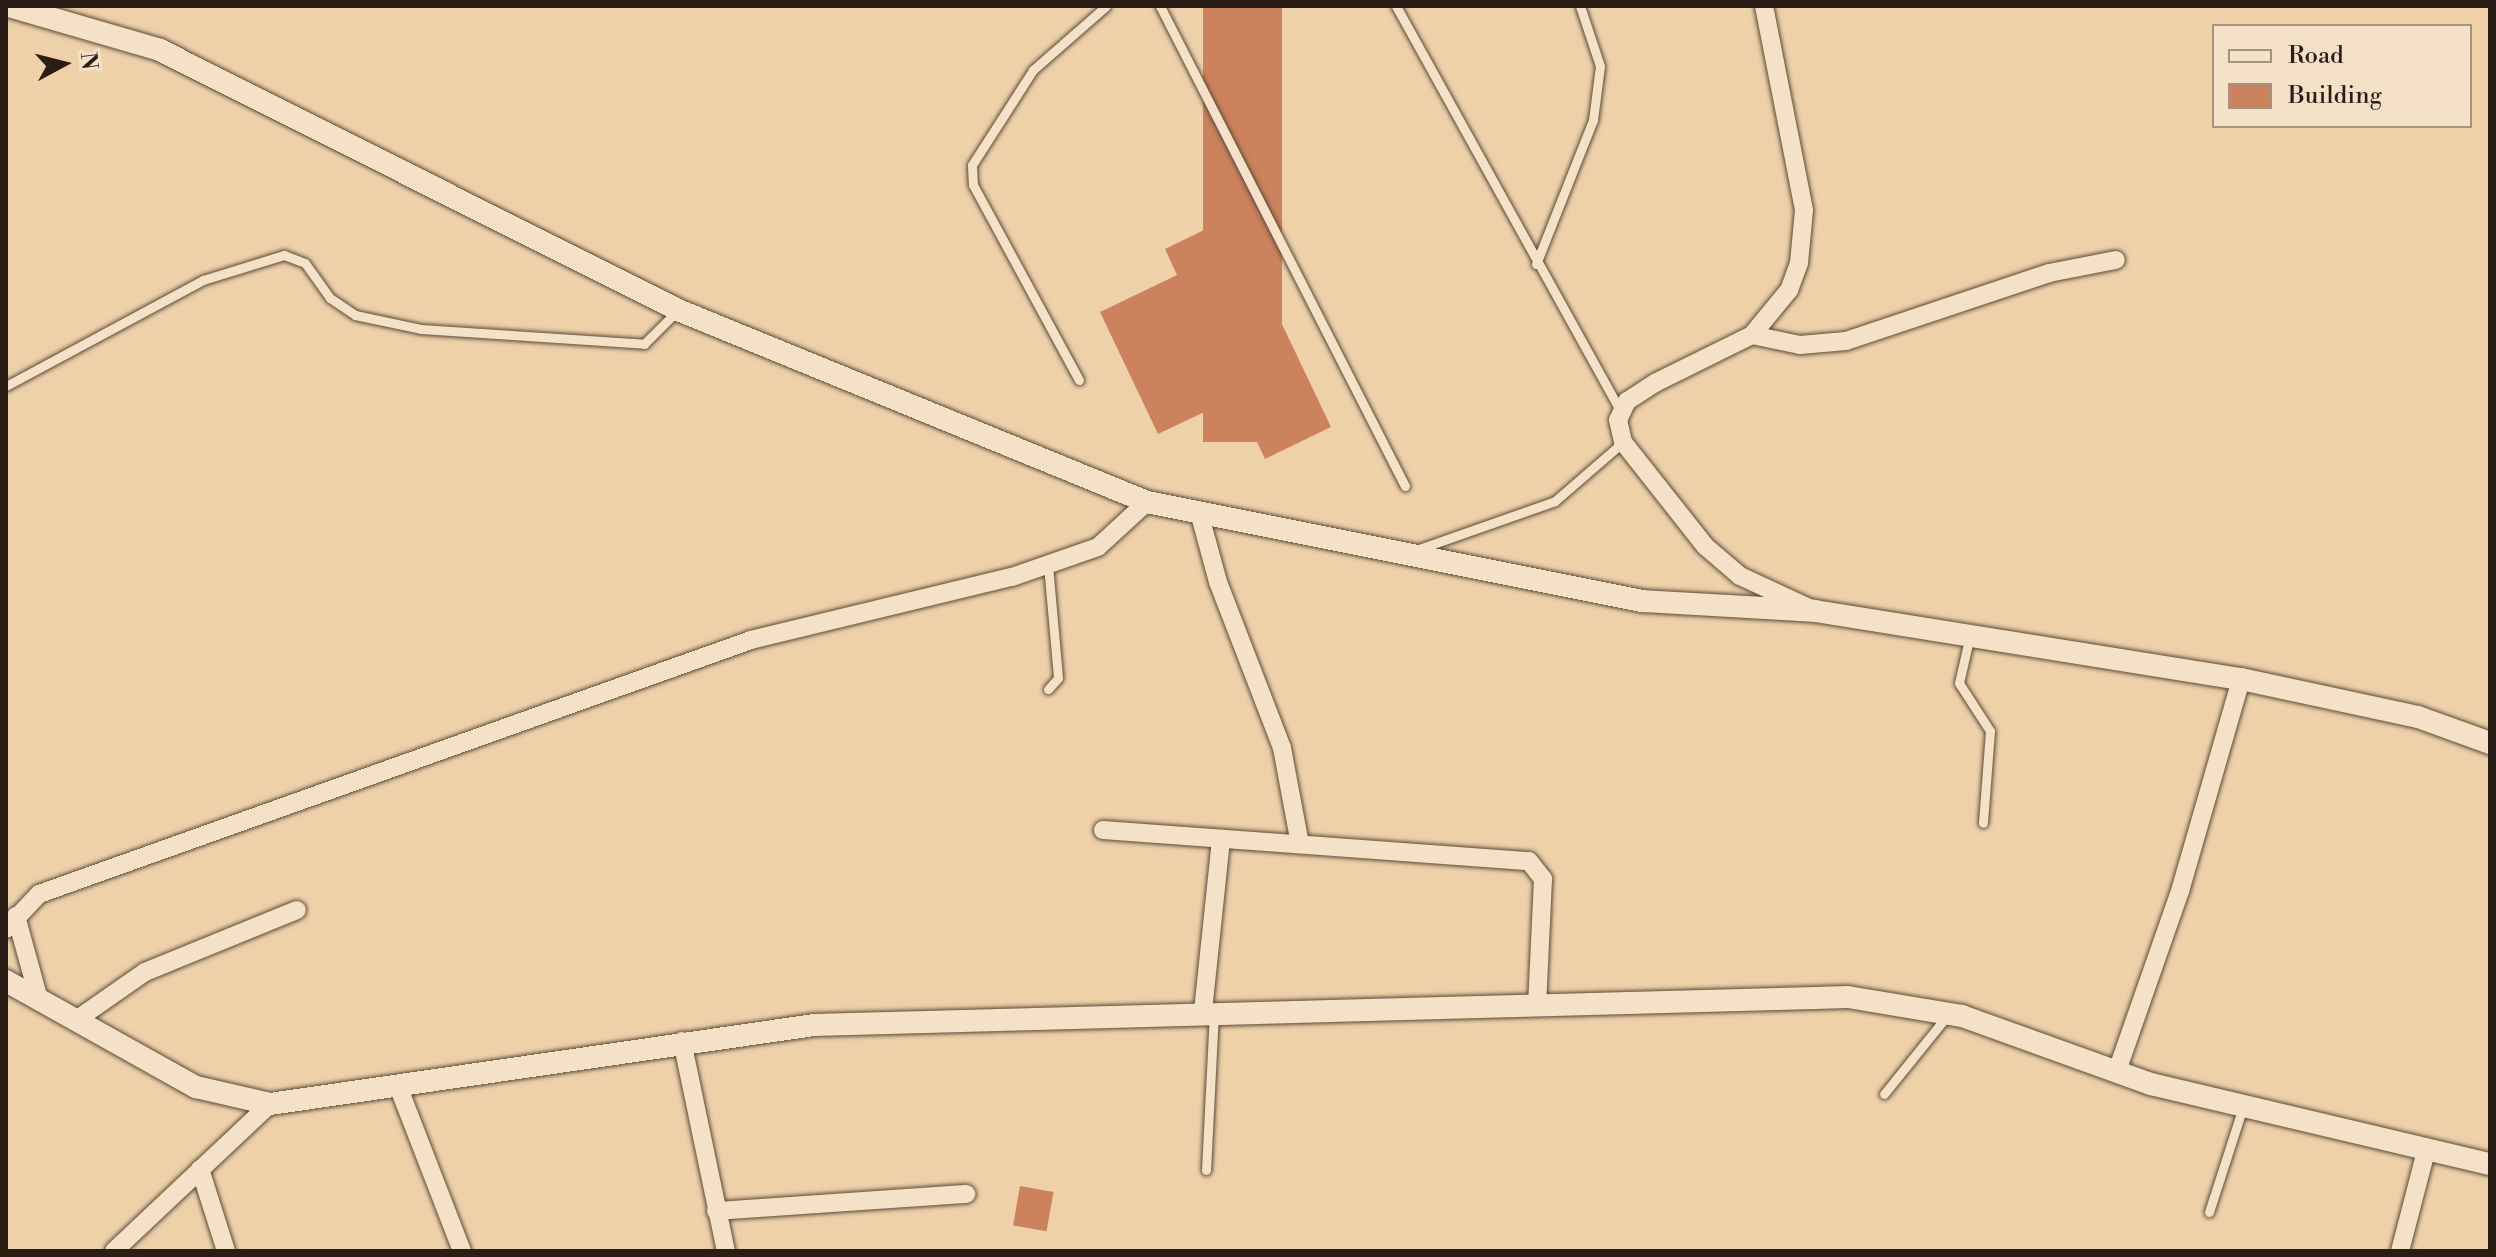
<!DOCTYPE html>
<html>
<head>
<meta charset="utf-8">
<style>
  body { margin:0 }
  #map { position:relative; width:2496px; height:1257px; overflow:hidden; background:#eed1a9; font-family:"Libre Bodoni",serif }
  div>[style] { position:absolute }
  .building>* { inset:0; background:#cd825e; transform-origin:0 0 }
  .roads { filter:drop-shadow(0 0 2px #5b4a3a) drop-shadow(0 0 2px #5b4a3a) }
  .service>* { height:9px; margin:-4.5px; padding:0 4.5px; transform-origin:4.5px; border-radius:4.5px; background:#f4e1c7 }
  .minor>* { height:18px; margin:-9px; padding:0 9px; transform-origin:9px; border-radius:9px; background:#f4e1c7 }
  .tertiary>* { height:22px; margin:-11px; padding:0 11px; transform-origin:11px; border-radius:11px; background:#f4e1c7 }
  span { translate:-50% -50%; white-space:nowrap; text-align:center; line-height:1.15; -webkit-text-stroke:6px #f4e1c7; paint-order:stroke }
  .frame { position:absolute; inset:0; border:8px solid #2a1d15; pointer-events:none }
  .legend { position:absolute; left:2212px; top:24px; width:260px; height:104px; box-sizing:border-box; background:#f4e1c7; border:2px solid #a39380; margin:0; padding:10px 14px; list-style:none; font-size:24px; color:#2a1d15 }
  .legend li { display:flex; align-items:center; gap:16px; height:40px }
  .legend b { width:40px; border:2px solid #a39380 }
  .north { position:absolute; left:24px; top:24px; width:80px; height:80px; -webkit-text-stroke:6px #f4e1c7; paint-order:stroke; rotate:83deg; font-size:22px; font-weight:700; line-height:32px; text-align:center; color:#2a1d15 }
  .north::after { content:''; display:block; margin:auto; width:28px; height:36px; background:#2a1d15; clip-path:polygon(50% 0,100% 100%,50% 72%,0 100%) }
</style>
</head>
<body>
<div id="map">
  <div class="building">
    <div style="left:1203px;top:6px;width:79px;height:436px"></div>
    <div style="clip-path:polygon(1231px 217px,1331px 427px,1265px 459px,1236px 397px,1158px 434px,1100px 312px,1177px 275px,1165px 249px)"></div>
    <div style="left:1020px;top:1186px;width:34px;height:40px;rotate:10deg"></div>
  </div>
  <div class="roads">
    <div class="service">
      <div style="left:1160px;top:6px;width:539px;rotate:62.96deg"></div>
      <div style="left:1396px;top:6px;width:462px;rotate:61deg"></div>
      <div style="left:1536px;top:264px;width:155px;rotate:-68.4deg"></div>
      <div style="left:1593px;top:120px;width:54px;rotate:-82.6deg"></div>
      <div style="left:1600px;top:66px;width:63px;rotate:-108.4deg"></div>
      <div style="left:1079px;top:380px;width:222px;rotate:-118.5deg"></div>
      <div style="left:973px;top:185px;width:20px;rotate:-93deg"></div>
      <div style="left:972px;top:165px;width:113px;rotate:-57.3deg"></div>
      <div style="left:1033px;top:70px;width:97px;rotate:-41.2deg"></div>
      <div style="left:6px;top:386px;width:224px;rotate:-28.3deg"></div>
      <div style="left:203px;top:280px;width:85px;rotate:-17.2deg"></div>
      <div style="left:284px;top:255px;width:22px;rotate:21deg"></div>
      <div style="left:305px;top:263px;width:43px;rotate:54.5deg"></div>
      <div style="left:330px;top:298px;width:30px;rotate:34deg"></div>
      <div style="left:355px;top:315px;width:67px;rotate:12deg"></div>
      <div style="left:421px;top:329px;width:224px;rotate:3.8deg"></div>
      <div style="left:644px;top:344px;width:48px;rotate:-45deg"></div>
      <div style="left:1416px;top:550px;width:147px;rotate:-19.4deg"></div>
      <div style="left:1555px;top:501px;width:90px;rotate:-40.9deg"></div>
      <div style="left:1048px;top:565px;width:113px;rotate:84.9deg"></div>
      <div style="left:1058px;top:678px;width:15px;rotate:132deg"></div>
      <div style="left:1970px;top:635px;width:49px;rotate:102.9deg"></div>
      <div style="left:1959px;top:683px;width:57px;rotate:57.1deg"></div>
      <div style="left:1990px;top:731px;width:92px;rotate:94.4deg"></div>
      <div style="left:1884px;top:1094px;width:100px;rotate:-51.1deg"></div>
      <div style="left:1206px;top:1170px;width:157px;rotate:-87.1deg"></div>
      <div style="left:2209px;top:1212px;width:110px;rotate:-72.1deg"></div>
    </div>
    <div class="minor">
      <div style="left:1764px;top:6px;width:208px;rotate:78.9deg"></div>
      <div style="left:1804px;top:210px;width:53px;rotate:95.4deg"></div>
      <div style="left:1799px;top:263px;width:29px;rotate:110deg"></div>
      <div style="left:1789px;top:290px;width:58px;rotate:129.4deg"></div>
      <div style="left:1752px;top:335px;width:108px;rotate:153.7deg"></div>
      <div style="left:1655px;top:383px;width:33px;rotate:147deg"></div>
      <div style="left:1627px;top:401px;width:21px;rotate:115deg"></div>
      <div style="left:1618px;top:420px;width:23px;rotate:77deg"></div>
      <div style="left:1623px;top:442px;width:132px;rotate:51.7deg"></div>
      <div style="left:1705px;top:546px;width:46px;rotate:40.6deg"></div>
      <div style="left:1740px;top:576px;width:76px;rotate:24.9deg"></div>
      <div style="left:1752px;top:335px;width:49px;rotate:11.8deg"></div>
      <div style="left:1800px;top:345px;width:46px;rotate:-5deg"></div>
      <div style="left:1846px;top:341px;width:214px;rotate:-18.5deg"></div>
      <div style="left:2049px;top:273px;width:68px;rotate:-11deg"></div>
      <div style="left:1200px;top:516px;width:68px;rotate:74.7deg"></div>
      <div style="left:1218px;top:582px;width:178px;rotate:68.9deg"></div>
      <div style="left:1282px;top:748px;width:98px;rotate:79.4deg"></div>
      <div style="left:1103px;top:830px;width:427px;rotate:4.2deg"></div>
      <div style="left:1529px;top:861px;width:23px;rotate:52deg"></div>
      <div style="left:1543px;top:879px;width:126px;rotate:92.7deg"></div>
      <div style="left:16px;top:916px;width:83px;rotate:74.6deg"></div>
      <div style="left:6px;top:929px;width:48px;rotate:-46.7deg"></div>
      <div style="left:39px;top:894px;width:756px;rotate:-19.63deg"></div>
      <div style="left:751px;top:640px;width:268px;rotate:-13.6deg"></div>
      <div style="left:1012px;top:577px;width:91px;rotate:-19.2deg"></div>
      <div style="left:1098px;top:547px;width:67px;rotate:-42.6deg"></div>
      <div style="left:1203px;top:1011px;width:173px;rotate:-84deg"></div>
      <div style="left:79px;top:1018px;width:80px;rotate:-34.9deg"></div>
      <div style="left:145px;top:972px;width:164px;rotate:-22.2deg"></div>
      <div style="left:682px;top:1041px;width:215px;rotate:78.2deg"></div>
      <div style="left:2117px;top:1071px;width:191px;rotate:-70.7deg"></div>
      <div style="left:2180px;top:891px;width:221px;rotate:-73.9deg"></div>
      <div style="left:398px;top:1086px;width:177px;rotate:68.8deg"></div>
      <div style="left:200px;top:1169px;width:86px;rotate:72.4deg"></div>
      <div style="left:716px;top:1211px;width:251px;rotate:-3.9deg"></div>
      <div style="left:114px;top:1251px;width:214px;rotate:-43.3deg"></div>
      <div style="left:2400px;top:1251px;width:103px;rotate:-75.4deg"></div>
    </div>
    <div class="tertiary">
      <div style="left:9px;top:6px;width:157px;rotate:16.2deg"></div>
      <div style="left:160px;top:50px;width:580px;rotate:26.65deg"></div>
      <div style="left:678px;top:310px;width:507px;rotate:22.26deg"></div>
      <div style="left:1147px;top:502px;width:505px;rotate:11.31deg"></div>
      <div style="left:1642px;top:601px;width:173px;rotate:3.3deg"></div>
      <div style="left:1815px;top:611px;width:431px;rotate:9.1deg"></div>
      <div style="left:2241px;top:679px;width:181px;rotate:12.1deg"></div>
      <div style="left:2418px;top:717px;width:77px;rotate:19.9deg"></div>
      <div style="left:6px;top:981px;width:218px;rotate:29.2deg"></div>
      <div style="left:196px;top:1087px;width:76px;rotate:12.9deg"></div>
      <div style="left:270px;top:1104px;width:550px;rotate:-8.26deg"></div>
      <div style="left:814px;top:1025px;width:1034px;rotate:-1.55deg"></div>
      <div style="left:1848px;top:997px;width:116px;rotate:9.5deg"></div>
      <div style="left:1962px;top:1016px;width:201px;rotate:19.8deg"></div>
      <div style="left:2151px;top:1084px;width:348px;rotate:13.3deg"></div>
    </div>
  </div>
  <div class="frame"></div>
  <ul class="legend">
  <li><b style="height:10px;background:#f4e1c7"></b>Road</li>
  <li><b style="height:22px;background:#cd825e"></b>Building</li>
  </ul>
  <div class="north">N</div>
</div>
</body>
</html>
